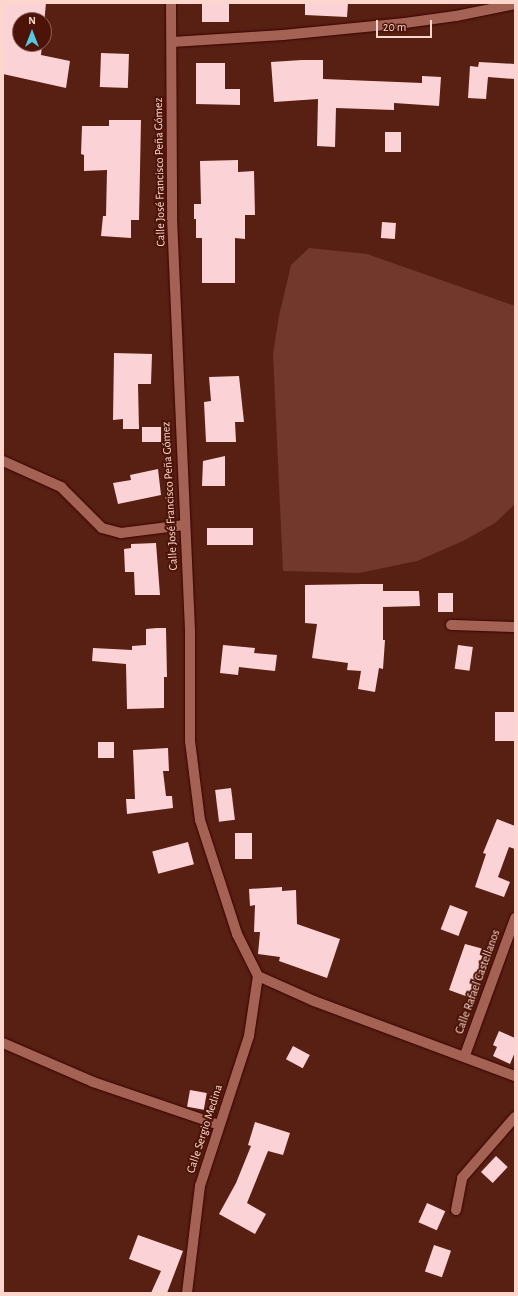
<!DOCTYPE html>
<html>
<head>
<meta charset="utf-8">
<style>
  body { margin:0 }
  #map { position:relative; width:518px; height:1296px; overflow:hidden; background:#581f13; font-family:"Alegreya Sans",sans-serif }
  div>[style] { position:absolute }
  .green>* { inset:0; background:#71382b }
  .building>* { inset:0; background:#fbd3d6; transform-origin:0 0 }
  .roads { filter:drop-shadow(0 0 1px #3b0300) drop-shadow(0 0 1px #3b0300) }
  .minor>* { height:10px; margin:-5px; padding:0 5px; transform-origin:5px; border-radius:5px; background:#a36254 }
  span { translate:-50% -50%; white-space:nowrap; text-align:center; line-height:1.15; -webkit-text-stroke:4px #4c1408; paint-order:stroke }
  .street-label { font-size:12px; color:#fcd6cd }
  .frame { position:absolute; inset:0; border:4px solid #fcd6cd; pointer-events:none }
  .north { position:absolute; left:12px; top:12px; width:40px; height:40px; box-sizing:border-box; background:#4c1408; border:1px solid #926257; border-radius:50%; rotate:0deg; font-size:11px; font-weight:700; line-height:16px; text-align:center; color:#fcd6cd }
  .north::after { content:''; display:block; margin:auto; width:14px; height:18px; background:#56c9e1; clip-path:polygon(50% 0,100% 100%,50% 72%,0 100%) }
  .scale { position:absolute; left:376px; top:20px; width:56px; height:18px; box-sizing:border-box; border:2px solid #fcd6cd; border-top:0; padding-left:5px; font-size:12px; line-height:14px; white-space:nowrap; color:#fcd6cd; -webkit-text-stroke:3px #4c1408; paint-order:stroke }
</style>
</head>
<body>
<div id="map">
  <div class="green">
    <div style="clip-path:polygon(309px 248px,367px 254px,515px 306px,515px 504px,495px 523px,463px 541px,417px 561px,359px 573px,283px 571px,273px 354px,279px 316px,291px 265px)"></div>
  </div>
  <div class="building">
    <div style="clip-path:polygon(3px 3px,46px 3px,44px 24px,44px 20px,20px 20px,20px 44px,42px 44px,41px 55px,70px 61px,66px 88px,3px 74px)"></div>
    <div style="left:202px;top:3px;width:27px;height:19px"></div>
    <div style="clip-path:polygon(305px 3px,348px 3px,347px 17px,305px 15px)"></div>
    <div style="left:101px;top:53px;width:28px;height:34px;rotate:2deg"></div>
    <div style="clip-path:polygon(302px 60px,323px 60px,323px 79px,422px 83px,422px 76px,441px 77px,439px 106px,394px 103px,394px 110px,336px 108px,335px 147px,317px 146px,318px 99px,274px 102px,271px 62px)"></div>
    <div style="clip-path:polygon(479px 62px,515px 64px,515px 79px,488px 77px,486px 99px,468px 98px,470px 66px,478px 67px)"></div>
    <div style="clip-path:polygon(196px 63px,225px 63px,225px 89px,240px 89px,240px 105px,196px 104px)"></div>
    <div style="clip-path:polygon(109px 120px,141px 120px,139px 220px,131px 220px,131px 238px,101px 236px,103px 216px,106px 216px,107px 170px,84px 171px,84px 155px,81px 154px,82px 126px,109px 126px)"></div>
    <div style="left:385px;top:132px;width:16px;height:20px"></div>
    <div style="clip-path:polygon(238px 160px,238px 172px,254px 171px,255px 215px,245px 215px,245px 239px,235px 238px,235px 283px,202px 283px,202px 238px,196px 238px,196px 219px,194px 219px,194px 204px,201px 204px,200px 161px)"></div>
    <div style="left:382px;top:222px;width:14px;height:16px;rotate:4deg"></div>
    <div style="clip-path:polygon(114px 353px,152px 354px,151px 384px,138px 384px,139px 429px,123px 429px,123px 419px,113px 420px)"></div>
    <div style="clip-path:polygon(239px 376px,244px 422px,235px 422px,236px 442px,206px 442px,204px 402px,211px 401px,209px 377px)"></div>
    <div style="left:142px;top:427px;width:19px;height:15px"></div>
    <div style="clip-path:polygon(225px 456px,225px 486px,202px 486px,203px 461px)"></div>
    <div style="clip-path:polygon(158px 469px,161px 495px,118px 504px,113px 483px,131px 480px,130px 475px)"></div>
    <div style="left:253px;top:528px;width:17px;height:46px;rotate:90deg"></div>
    <div style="clip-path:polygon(156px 543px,160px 595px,135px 595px,134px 572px,125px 572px,124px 549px,131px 548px,131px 544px)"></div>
    <div style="clip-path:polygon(363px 584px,383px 584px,383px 591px,419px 591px,420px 606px,383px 607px,383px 640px,385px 640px,383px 669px,379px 668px,375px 692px,358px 689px,361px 671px,347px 670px,348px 663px,312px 658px,317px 624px,305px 623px,305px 585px)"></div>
    <div style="left:438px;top:593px;width:15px;height:19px"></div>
    <div style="clip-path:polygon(157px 628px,166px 628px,167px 677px,164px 677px,164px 708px,127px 709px,126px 664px,92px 661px,93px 648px,132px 650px,132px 646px,146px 645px,146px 629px)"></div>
    <div style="clip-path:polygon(223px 645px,255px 648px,254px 653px,277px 655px,275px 671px,239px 667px,238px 675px,220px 673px)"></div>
    <div style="left:458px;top:645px;width:15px;height:24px;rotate:8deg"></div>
    <div style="left:495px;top:712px;width:20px;height:29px"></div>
    <div style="left:98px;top:742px;width:16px;height:16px"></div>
    <div style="clip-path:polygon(168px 748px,169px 771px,163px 771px,166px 796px,172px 796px,173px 808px,127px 814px,126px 799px,135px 799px,133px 750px)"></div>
    <div style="left:231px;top:788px;width:32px;height:16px;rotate:83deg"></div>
    <div style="clip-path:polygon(497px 819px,515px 826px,515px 849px,509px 847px,498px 877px,510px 882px,504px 897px,475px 887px,486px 854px,483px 853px)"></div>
    <div style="left:252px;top:833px;width:26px;height:17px;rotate:90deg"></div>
    <div style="left:188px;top:842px;width:23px;height:37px;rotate:75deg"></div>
    <div style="clip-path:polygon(282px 887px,282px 891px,296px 890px,297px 924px,340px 939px,327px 978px,279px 961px,280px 957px,258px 954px,260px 932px,254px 932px,255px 905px,250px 906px,249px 889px)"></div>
    <div style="left:450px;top:905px;width:19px;height:26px;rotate:21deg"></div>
    <div style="clip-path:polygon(465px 944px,491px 951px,486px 968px,483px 967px,471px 998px,449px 990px)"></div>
    <div style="clip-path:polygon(499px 1031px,515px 1038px,515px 1052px,510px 1064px,493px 1056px,497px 1047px,493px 1045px)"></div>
    <div style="left:293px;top:1046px;width:19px;height:15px;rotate:28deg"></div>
    <div style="left:190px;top:1090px;width:17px;height:17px;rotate:10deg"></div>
    <div style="clip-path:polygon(255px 1122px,290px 1133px,283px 1155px,268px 1151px,247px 1203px,266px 1214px,255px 1234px,219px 1214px,236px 1183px,251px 1146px,248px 1145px)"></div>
    <div style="left:496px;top:1156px;width:16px;height:22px;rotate:43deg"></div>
    <div style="left:427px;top:1203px;width:20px;height:21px;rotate:24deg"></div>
    <div style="clip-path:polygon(138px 1235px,183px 1251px,167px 1293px,151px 1293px,161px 1271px,129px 1259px)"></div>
    <div style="left:434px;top:1245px;width:18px;height:28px;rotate:19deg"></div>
  </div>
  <div class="roads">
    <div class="minor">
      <div style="left:171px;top:3px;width:215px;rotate:89.7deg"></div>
      <div style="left:172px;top:218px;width:414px;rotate:87.5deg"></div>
      <div style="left:190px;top:632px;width:109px;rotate:90deg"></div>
      <div style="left:190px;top:741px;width:80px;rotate:82.8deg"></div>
      <div style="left:200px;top:820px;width:120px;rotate:72deg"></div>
      <div style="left:237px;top:934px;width:47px;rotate:63.4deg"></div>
      <div style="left:172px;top:42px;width:111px;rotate:-3.6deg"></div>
      <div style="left:283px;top:35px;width:123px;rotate:-5.6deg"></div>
      <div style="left:405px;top:23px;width:51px;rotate:-7.8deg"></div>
      <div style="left:456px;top:16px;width:60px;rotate:-11.5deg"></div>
      <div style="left:3px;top:461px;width:64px;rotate:24.1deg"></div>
      <div style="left:61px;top:487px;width:58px;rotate:45deg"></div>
      <div style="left:102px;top:528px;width:20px;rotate:15deg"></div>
      <div style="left:121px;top:533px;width:64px;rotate:-7.2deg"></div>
      <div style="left:451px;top:625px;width:64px;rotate:1.8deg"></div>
      <div style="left:258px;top:976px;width:61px;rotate:24.1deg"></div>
      <div style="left:314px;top:1001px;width:215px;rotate:20.5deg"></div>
      <div style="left:3px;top:1043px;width:98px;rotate:23.4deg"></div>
      <div style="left:93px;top:1082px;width:133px;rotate:18.8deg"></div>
      <div style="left:465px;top:1055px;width:146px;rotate:-69.9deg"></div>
      <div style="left:456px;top:1210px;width:33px;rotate:-79deg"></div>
      <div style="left:462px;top:1178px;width:81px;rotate:-49deg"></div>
      <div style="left:187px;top:1293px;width:108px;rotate:-83.1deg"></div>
      <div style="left:200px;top:1186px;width:158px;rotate:-71.9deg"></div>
      <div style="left:249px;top:1036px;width:61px;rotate:-81.5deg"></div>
    </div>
  </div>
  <div class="street-label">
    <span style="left:160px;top:172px;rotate:-91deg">Calle José Francisco Peña Gómez</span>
    <span style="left:170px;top:496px;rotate:-93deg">Calle José Francisco Peña Gómez</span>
    <span style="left:478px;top:982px;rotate:-70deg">Calle Rafael Castellanos</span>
    <span style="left:205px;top:1129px;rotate:-72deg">Calle Sergio Medina</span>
  </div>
  <div class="frame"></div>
  <div class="north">N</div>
  <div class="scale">20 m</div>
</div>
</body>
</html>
